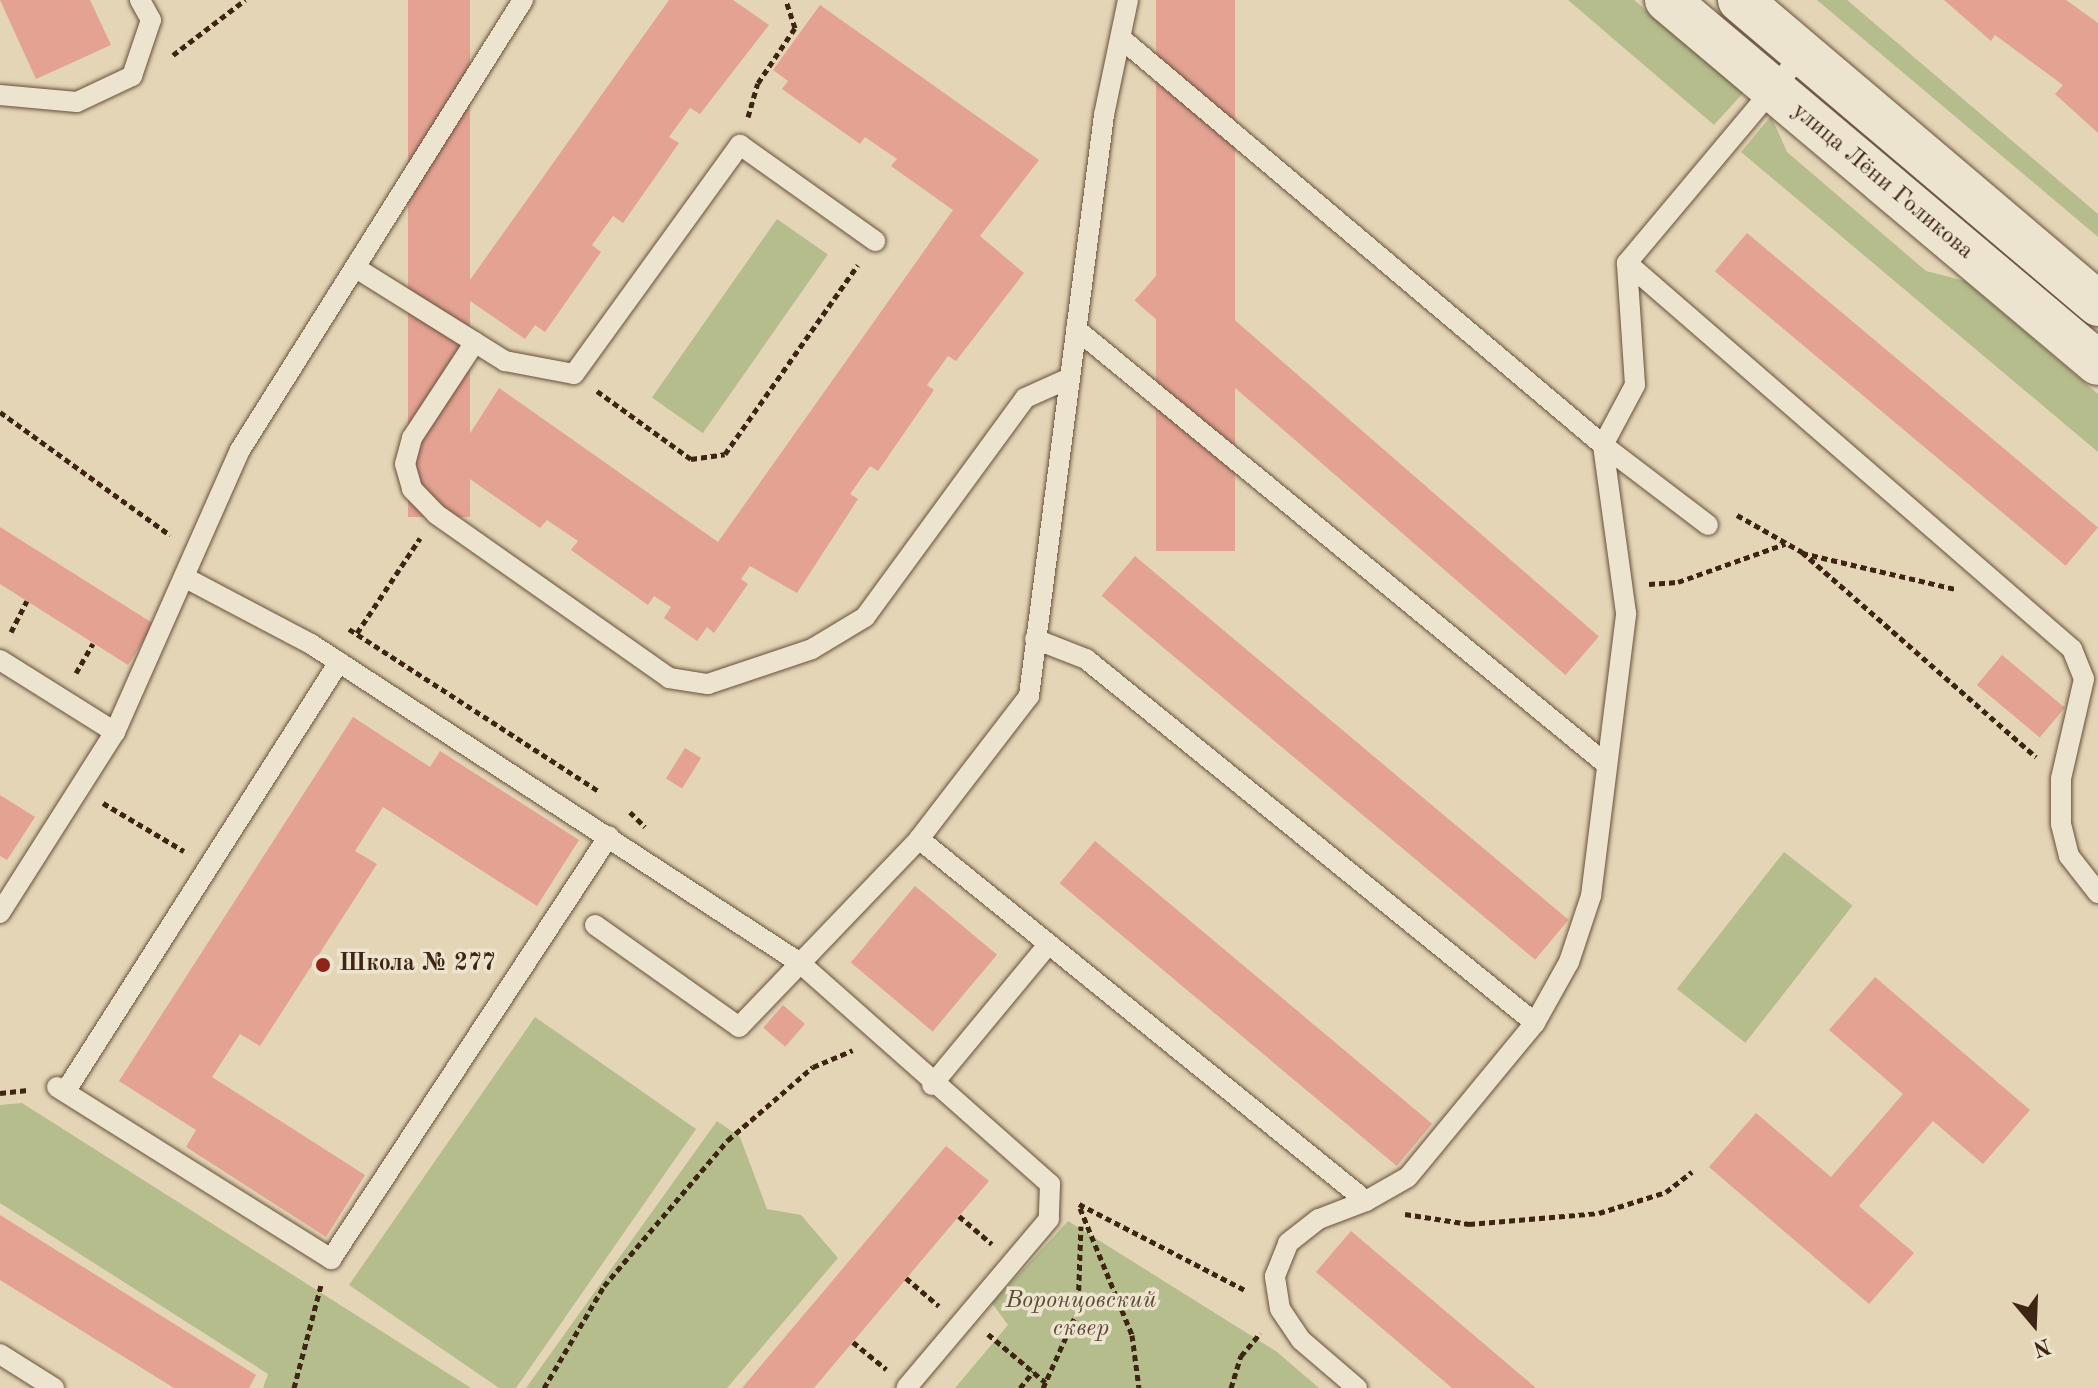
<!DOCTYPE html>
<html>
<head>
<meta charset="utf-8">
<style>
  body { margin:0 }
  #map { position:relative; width:2098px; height:1388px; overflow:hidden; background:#e3d5b6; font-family:"Old Standard TT",serif }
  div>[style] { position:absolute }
  .green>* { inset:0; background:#b5bd8d; transform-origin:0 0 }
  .building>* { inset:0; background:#e4a293; transform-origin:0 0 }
  .path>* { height:5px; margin-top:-2.5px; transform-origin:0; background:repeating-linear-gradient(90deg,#3e2412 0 6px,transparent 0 10px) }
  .roads { filter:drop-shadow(0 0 2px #67503b) drop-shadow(0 0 2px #67503b) }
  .lane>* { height:20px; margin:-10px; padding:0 10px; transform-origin:10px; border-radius:10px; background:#ede4d0 }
  .secondary>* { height:44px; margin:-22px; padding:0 22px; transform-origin:22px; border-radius:22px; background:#ede4d0 }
  .dots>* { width:22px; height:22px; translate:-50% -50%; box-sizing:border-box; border:4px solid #ede4d0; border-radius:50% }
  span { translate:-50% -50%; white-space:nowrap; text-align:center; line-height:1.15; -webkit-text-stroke:7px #ede4d0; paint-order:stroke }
  .street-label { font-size:24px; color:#3e2412 }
  .poi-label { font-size:24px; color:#3e2412; font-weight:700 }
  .left { translate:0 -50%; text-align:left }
  .park-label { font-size:24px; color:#5c4a31; font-style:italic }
  .north { position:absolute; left:1994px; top:1284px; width:80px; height:80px; -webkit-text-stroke:6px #ede4d0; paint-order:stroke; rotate:161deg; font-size:22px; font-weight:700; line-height:32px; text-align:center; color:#3e2412 }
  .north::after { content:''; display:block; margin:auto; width:28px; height:36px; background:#3e2412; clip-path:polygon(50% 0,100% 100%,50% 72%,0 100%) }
</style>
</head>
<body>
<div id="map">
  <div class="green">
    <div style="clip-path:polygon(1568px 0,1634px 0,1743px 93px,1714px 125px)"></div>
    <div style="clip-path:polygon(1817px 0,1847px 0,2098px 214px,2098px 237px)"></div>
    <div style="clip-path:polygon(1771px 116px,1787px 152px,1926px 271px,1965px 281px,2098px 394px,2098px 452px,1741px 152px)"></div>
    <div style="left:777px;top:219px;width:62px;height:218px;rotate:35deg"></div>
    <div style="left:1784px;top:852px;width:87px;height:174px;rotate:38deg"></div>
    <div style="clip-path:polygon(535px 1017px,696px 1129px,516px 1388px,499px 1388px,349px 1285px)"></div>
    <div style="clip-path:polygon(22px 1103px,471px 1388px,263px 1388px,268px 1374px,0 1203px,0 1105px)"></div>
    <div style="clip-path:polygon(717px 1121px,740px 1137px,767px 1209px,801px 1215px,838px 1258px,727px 1388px,526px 1388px)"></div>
    <div style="clip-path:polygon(1068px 1221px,1277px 1352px,1319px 1388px,955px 1388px,1008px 1325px,992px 1303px)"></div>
  </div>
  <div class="building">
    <div style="clip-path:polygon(0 0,90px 0,111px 45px,36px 79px)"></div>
    <div style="left:408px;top:0;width:62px;height:517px"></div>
    <div style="clip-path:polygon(669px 0,733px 0,769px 25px,700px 114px,690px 108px,669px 137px,679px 143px,623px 223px,613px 216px,592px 245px,601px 252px,545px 332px,535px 325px,525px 339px,460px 294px)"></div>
    <div style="left:1156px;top:0;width:79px;height:551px"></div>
    <div style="clip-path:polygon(1944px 0,2066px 0,2098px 23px,2098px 133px,2055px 94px,2063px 85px,1995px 35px,1991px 41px)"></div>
    <div style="clip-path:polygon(820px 5px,1039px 160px,980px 236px,1024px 273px,956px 361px,948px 356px,927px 385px,934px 390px,878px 471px,870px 466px,850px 494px,858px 499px,797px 593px,750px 566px,741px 579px,748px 584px,714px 633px,707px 627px,697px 641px,664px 618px,671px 607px,654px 596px,648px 605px,571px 550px,578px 541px,547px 520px,540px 528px,450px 465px,499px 388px,718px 542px,953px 210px,891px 166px,897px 159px,865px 137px,860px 144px,782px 89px,788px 81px,773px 70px)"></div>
    <div style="left:1747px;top:233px;width:458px;height:50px;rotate:40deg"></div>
    <div style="left:1168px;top:262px;width:571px;height:51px;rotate:41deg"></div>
    <div style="clip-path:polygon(0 527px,154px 624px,128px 665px,0 584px)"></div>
    <div style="left:1135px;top:556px;width:566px;height:52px;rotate:40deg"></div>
    <div style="left:2002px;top:655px;width:82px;height:39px;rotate:40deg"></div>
    <div style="clip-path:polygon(353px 717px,430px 767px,440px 751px,579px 840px,537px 906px,383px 807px,355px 851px,377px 864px,260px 1046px,240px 1034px,212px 1077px,365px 1175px,326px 1237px,186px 1147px,196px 1130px,119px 1081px)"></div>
    <div style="left:685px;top:748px;width:19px;height:36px;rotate:32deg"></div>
    <div style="clip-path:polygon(0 795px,35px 817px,7px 860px,0 856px)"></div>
    <div style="left:1095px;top:841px;width:440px;height:55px;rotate:40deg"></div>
    <div style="left:915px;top:886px;width:107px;height:100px;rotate:40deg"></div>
    <div style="clip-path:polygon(1875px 977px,2030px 1110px,1983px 1164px,1933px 1121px,1859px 1206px,1914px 1253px,1869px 1304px,1709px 1167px,1756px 1113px,1831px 1177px,1903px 1094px,1829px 1030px)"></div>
    <div style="left:783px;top:1005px;width:29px;height:30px;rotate:41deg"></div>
    <div style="clip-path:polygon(946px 1146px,989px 1181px,959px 1216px,814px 1388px,742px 1388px)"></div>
    <div style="clip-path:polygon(0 1215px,256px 1375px,249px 1388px,174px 1388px,0 1280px)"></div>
    <div style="clip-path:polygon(1351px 1231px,1536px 1388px,1452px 1388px,1316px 1272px)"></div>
  </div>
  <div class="path">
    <div style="left:173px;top:55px;width:91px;rotate:-37.4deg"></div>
    <div style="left:748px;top:117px;width:35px;rotate:-74deg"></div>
    <div style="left:758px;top:83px;width:66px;rotate:-56.1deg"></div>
    <div style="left:795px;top:28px;width:29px;rotate:-108deg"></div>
    <div style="left:597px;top:391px;width:116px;rotate:35.9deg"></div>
    <div style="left:691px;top:459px;width:34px;rotate:-8deg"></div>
    <div style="left:725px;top:454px;width:231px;rotate:-54.9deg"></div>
    <div style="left:0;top:412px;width:210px;rotate:35.9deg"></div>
    <div style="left:1737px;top:515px;width:75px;rotate:29.6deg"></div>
    <div style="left:1802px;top:552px;width:311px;rotate:41.2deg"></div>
    <div style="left:1802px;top:553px;width:158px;rotate:13.2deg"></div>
    <div style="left:1649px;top:584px;width:29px;rotate:-4deg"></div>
    <div style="left:1678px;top:582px;width:114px;rotate:-19.6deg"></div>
    <div style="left:349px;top:629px;width:297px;rotate:33deg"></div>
    <div style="left:11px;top:632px;width:35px;rotate:-63deg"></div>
    <div style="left:357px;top:633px;width:114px;rotate:-56.4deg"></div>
    <div style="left:76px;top:673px;width:34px;rotate:-60deg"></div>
    <div style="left:103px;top:803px;width:94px;rotate:30.7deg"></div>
    <div style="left:630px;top:812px;width:21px;rotate:45deg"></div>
    <div style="left:0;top:1093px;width:28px;rotate:-6deg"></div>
    <div style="left:1079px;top:1204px;width:189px;rotate:27.4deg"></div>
    <div style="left:1080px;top:1208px;width:137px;rotate:67.7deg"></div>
    <div style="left:1132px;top:1335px;width:53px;rotate:82.5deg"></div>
    <div style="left:1405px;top:1214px;width:65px;rotate:8.9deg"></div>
    <div style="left:1469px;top:1224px;width:130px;rotate:-4.8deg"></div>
    <div style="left:1599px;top:1213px;width:70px;rotate:-17.4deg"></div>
    <div style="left:1666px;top:1192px;width:33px;rotate:-38deg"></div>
    <div style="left:959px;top:1216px;width:43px;rotate:40.3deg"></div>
    <div style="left:906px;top:1278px;width:43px;rotate:40.3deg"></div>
    <div style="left:988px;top:1334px;width:75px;rotate:40.1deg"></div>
    <div style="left:853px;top:1342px;width:43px;rotate:39.3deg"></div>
    <div style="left:294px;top:1388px;width:106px;rotate:-75.3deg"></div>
    <div style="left:544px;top:1388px;width:118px;rotate:-59.5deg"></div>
    <div style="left:604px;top:1286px;width:192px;rotate:-49.7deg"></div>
    <div style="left:728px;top:1140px;width:112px;rotate:-40.7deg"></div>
    <div style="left:813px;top:1067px;width:43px;rotate:-23deg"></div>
    <div style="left:1020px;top:1388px;width:21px;rotate:-51deg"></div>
    <div style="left:1043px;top:1388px;width:85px;rotate:-65.8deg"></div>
    <div style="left:1078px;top:1310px;width:84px;rotate:-88deg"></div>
    <div style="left:1231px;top:1388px;width:34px;rotate:-73deg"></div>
    <div style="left:1241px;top:1356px;width:30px;rotate:-50deg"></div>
  </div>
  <div class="roads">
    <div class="lane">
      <div style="left:1128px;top:0;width:117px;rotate:101.8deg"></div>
      <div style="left:1104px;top:115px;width:586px;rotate:97.36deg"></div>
      <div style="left:1029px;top:696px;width:180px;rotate:127.6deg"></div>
      <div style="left:919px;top:839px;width:575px;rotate:39deg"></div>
      <div style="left:1366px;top:1201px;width:48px;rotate:-29.7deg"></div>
      <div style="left:1408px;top:1177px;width:200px;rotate:-50.5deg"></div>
      <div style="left:1535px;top:1023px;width:70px;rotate:-60.9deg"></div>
      <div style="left:1569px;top:962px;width:70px;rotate:-71.6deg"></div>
      <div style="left:1591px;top:896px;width:285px;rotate:-82.9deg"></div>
      <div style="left:1626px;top:613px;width:170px;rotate:-97.8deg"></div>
      <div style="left:1603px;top:445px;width:68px;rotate:-61.9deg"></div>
      <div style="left:1635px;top:385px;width:122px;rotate:-93.8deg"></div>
      <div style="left:1123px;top:40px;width:628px;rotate:40.16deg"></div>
      <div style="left:1603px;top:445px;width:132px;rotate:37.3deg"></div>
      <div style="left:1803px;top:53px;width:274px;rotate:130deg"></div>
      <div style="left:1627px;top:263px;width:589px;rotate:40.94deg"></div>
      <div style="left:2072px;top:649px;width:32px;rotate:68deg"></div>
      <div style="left:2084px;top:679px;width:103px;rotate:103deg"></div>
      <div style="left:2061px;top:779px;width:45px;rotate:90deg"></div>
      <div style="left:2061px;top:824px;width:33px;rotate:76deg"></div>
      <div style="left:2069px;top:856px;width:47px;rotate:51.9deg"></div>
      <div style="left:0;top:95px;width:77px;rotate:5.2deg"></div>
      <div style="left:77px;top:102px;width:61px;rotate:-25.3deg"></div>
      <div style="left:132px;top:76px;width:59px;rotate:-71.3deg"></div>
      <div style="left:151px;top:20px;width:23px;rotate:-119deg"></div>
      <div style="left:356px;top:268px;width:176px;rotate:32deg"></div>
      <div style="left:505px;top:361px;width:70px;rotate:10.7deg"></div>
      <div style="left:574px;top:374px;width:283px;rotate:-54.1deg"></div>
      <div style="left:740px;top:145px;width:166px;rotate:35.4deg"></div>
      <div style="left:1076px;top:329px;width:684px;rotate:39.37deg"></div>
      <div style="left:475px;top:342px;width:115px;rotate:123.3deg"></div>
      <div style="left:412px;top:438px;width:27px;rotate:105deg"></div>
      <div style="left:405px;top:464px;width:26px;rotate:74deg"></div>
      <div style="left:412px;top:489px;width:35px;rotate:46deg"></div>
      <div style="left:436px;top:514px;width:285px;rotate:35.1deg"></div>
      <div style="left:669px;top:678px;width:39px;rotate:9deg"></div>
      <div style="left:708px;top:684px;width:110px;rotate:-18.6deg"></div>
      <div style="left:812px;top:649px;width:62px;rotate:-31.1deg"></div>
      <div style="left:865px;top:617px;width:271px;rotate:-53.8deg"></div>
      <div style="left:1025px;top:398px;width:49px;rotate:-24deg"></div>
      <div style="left:184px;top:577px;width:144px;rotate:27.8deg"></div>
      <div style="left:311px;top:644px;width:584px;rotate:33.12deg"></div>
      <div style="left:800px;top:963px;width:334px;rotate:41.5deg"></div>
      <div style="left:1050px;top:1184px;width:35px;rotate:92deg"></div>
      <div style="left:1049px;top:1219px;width:221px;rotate:130.2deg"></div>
      <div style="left:1035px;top:639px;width:55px;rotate:21.4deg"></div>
      <div style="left:1086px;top:659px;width:578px;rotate:39.03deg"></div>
      <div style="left:0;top:660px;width:136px;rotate:32.1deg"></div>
      <div style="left:0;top:913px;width:214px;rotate:-57.6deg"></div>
      <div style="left:115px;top:732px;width:308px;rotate:-66.1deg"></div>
      <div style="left:240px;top:450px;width:532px;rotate:-57.83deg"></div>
      <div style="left:595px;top:925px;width:176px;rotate:35.3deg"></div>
      <div style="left:739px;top:1027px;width:260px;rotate:-46.2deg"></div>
      <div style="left:932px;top:1085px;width:179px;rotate:-50.4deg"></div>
      <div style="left:57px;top:1087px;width:324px;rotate:32.1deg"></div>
      <div style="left:331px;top:1259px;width:506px;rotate:-56.69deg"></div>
      <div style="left:65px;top:1092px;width:510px;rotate:-57.49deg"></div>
      <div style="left:0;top:1354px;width:64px;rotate:32.2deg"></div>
      <div style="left:1357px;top:1388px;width:74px;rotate:-139.4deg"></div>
      <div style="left:1301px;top:1340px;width:37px;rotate:-124deg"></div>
      <div style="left:1280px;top:1309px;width:33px;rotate:-99deg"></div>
      <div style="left:1275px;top:1276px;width:35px;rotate:-68deg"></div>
      <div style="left:1288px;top:1243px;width:39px;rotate:-38deg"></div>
      <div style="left:1319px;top:1219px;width:50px;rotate:-21deg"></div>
    </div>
    <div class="secondary">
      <div style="left:1667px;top:0;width:563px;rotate:40.11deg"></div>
      <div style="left:1740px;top:0;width:470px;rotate:40.3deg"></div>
    </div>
  </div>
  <div class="dots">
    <div style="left:323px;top:965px;background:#8f2418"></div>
  </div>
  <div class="street-label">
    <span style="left:1882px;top:182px;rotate:40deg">улица Лёни Голикова</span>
  </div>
  <div class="poi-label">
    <span class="left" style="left:339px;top:965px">Школа № 277</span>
  </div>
  <div class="park-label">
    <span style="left:1081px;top:1316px">Воронцовский<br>сквер</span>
  </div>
  <div class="north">N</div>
</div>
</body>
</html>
